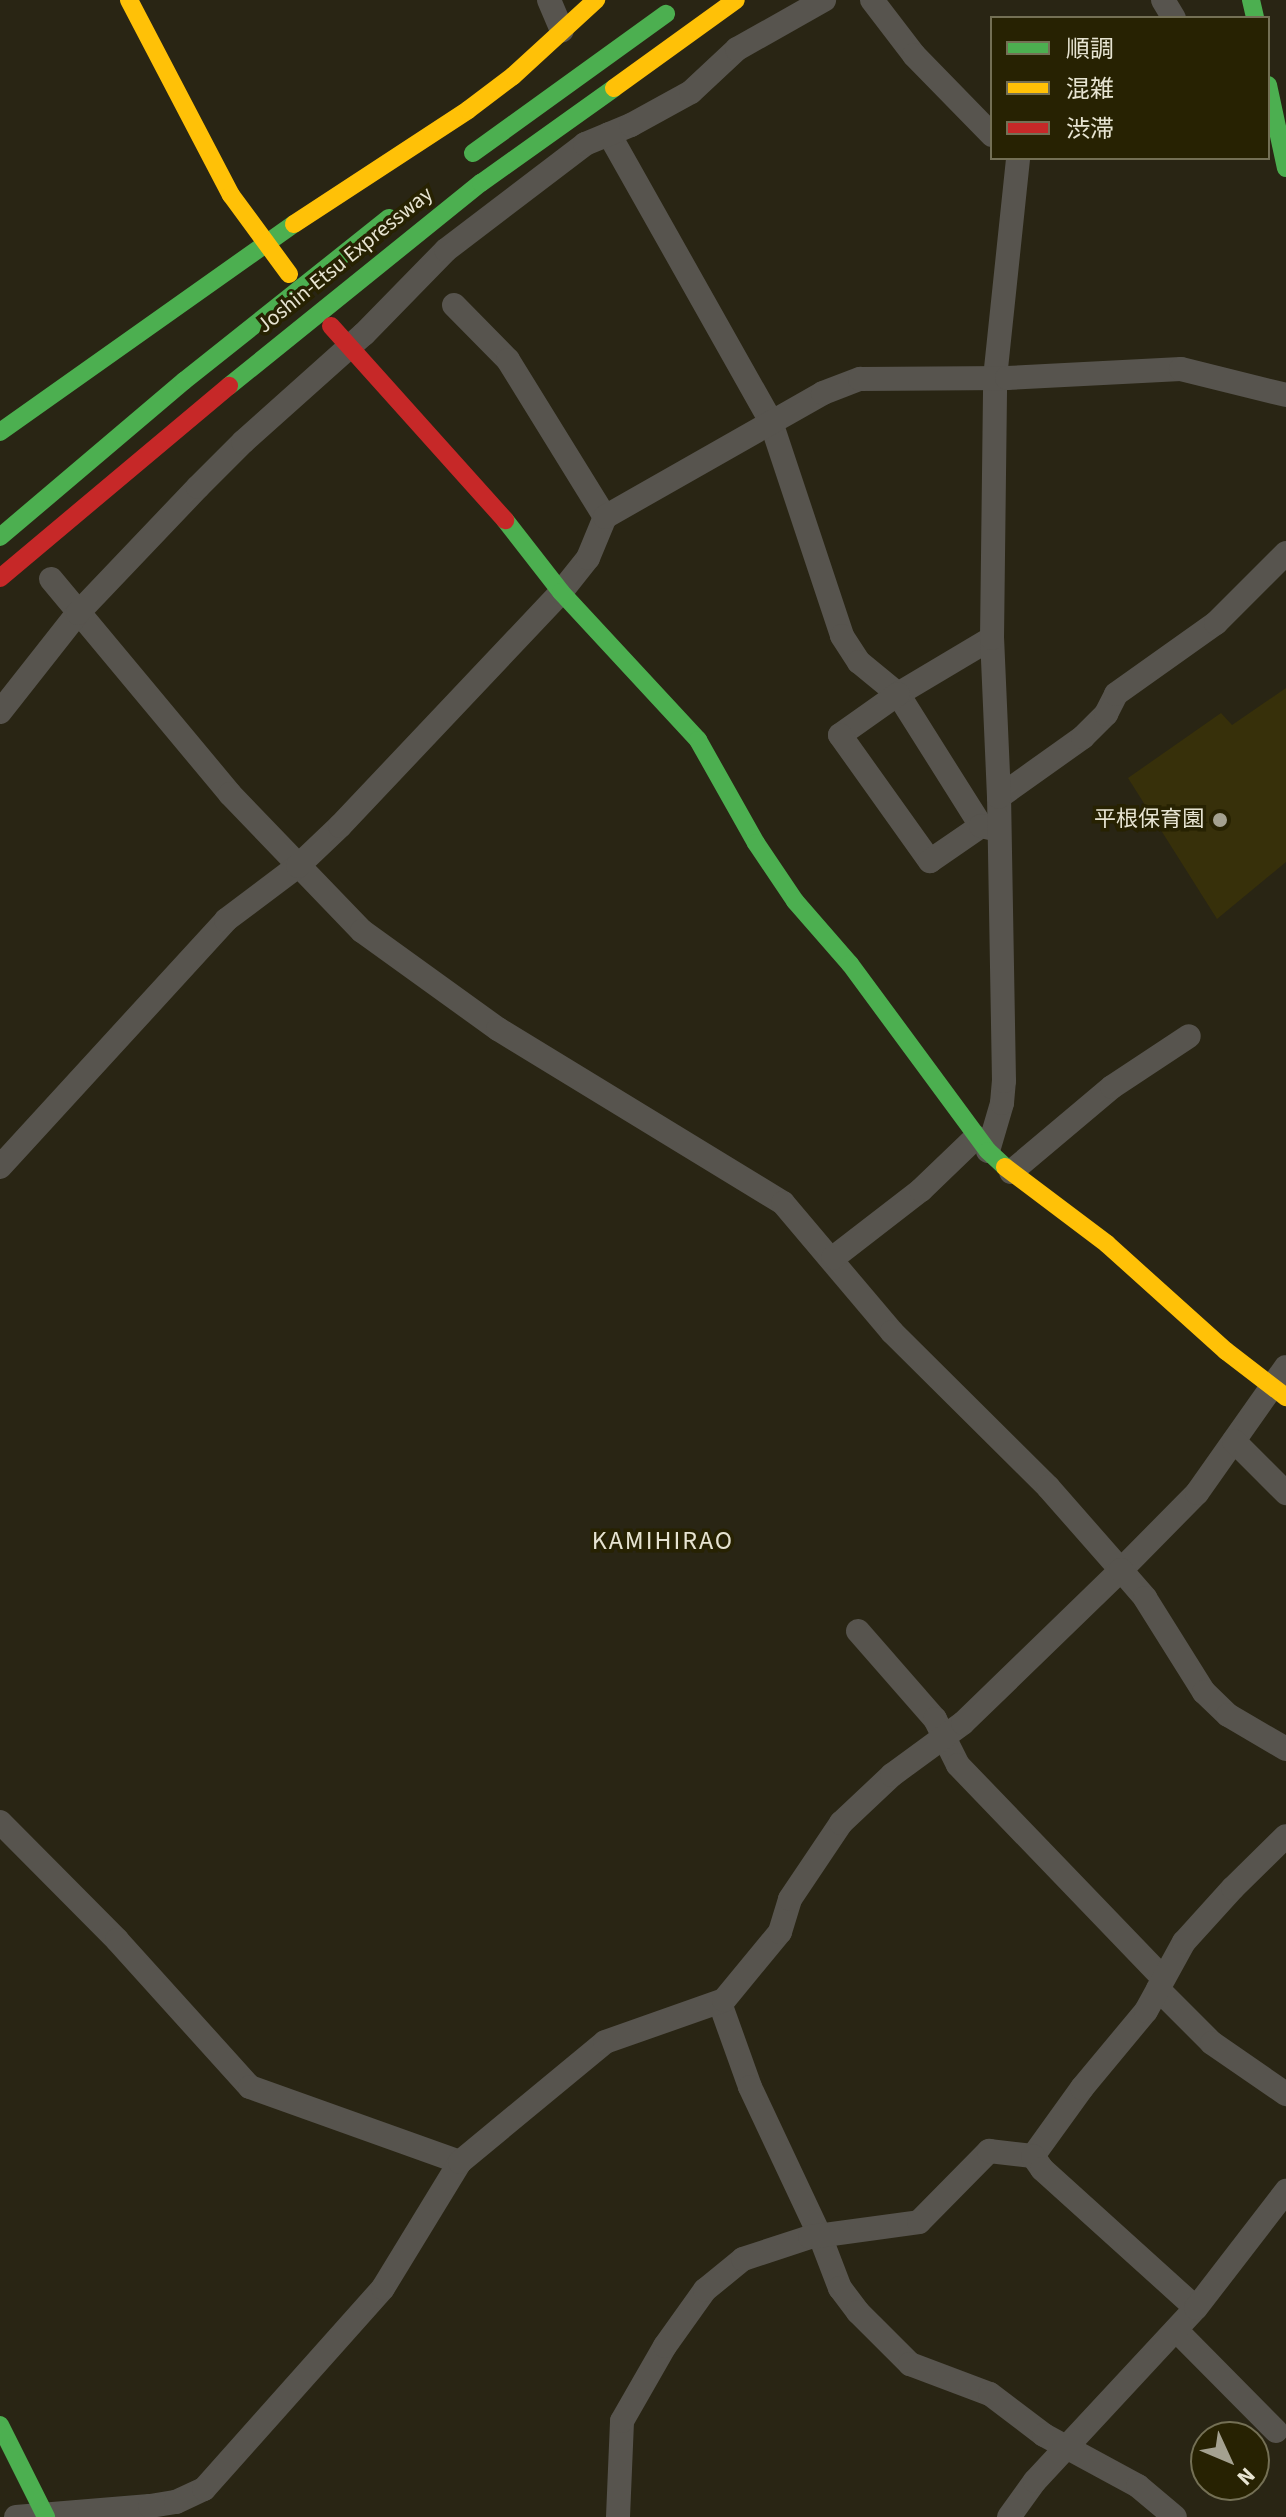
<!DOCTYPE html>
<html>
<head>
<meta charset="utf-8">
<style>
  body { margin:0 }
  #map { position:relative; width:1286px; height:2517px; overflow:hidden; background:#292514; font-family:"Source Sans 3","Noto Sans JP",sans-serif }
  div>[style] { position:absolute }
  .built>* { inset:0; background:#37300a }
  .street>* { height:24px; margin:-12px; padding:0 12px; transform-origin:12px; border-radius:12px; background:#57544e }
  .fast>* { height:18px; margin:-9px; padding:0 9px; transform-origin:9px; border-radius:9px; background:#4caf50 }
  .slow>* { height:18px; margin:-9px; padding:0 9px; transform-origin:9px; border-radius:9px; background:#ffc107 }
  .jam>* { height:18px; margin:-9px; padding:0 9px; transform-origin:9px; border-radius:9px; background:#c62828 }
  .dots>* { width:22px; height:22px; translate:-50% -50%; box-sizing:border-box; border:4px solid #272202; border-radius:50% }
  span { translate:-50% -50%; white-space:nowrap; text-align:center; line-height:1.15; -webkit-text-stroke:7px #272202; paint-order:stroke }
  .street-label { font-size:22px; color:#e7e4d2 }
  .poi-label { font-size:22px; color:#e7e4d2 }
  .right { translate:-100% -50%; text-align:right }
  .quarter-label { font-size:26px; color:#e7e4d2; letter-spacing:2px }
  .legend { position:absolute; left:990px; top:16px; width:280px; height:144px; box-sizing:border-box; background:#272202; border:2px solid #747055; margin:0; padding:10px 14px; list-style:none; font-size:24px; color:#e7e4d2 }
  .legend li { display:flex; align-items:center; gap:16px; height:40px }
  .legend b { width:40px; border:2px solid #747055 }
  .north { position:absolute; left:1190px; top:2421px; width:80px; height:80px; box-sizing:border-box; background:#272202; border:2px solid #747055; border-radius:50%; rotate:134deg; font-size:22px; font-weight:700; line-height:32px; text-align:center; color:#e7e4d2 }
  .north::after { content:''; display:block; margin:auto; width:28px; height:36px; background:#a4a190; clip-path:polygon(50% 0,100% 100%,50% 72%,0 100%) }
</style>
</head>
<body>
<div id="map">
  <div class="built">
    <div style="clip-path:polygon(1286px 688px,1286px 862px,1217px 919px,1128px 778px,1221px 713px,1232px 725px)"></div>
  </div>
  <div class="street">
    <div style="left:549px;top:0;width:33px;rotate:67deg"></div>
    <div style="left:872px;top:0;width:69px;rotate:52.6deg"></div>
    <div style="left:914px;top:55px;width:112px;rotate:45.7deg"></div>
    <div style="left:1163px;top:0;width:21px;rotate:59deg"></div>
    <div style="left:609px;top:134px;width:330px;rotate:60.6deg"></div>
    <div style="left:771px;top:422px;width:225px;rotate:71.6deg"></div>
    <div style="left:842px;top:636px;width:31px;rotate:57deg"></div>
    <div style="left:859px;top:662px;width:50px;rotate:39.4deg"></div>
    <div style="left:898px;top:694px;width:156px;rotate:57.8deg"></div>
    <div style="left:454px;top:305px;width:77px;rotate:45.5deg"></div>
    <div style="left:508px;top:360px;width:185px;rotate:58.3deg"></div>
    <div style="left:51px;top:579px;width:280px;rotate:50.2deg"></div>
    <div style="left:230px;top:794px;width:190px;rotate:46.1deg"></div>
    <div style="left:362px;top:931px;width:168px;rotate:35.8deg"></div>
    <div style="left:498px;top:1029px;width:334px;rotate:31.4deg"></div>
    <div style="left:783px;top:1203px;width:169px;rotate:49.8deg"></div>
    <div style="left:892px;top:1332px;width:220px;rotate:44.8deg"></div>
    <div style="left:1048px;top:1487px;width:111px;rotate:48.7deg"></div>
    <div style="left:1121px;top:1570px;width:108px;rotate:-45.4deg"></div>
    <div style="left:1197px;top:1493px;width:154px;rotate:-54.8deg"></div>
    <div style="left:992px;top:638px;width:109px;rotate:149.2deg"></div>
    <div style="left:898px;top:694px;width:71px;rotate:144.7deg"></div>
    <div style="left:840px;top:735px;width:155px;rotate:54.5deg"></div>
    <div style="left:930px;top:861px;width:62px;rotate:-34.5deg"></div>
    <div style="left:981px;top:826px;width:13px;rotate:13deg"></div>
    <div style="left:0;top:712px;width:126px;rotate:-51.8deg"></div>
    <div style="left:78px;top:613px;width:174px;rotate:-46.4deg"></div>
    <div style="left:198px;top:487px;width:64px;rotate:-45deg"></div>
    <div style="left:243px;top:442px;width:162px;rotate:-41.8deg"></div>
    <div style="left:364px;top:334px;width:117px;rotate:-45.7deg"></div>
    <div style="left:446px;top:250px;width:175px;rotate:-37.3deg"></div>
    <div style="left:585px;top:144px;width:50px;rotate:-22.4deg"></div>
    <div style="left:631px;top:125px;width:68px;rotate:-28.8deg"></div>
    <div style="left:691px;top:92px;width:63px;rotate:-43.1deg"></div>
    <div style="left:737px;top:49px;width:100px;rotate:-29.4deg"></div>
    <div style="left:999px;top:797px;width:103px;rotate:-35.5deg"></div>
    <div style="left:1083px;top:737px;width:33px;rotate:-45deg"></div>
    <div style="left:1106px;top:714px;width:22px;rotate:-63deg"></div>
    <div style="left:1116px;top:694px;width:123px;rotate:-35.4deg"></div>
    <div style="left:1216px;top:623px;width:99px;rotate:-45deg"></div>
    <div style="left:988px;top:1151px;width:50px;rotate:-73.7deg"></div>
    <div style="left:1002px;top:1103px;width:22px;rotate:-85deg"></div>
    <div style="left:1004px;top:1081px;width:284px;rotate:-91deg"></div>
    <div style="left:999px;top:797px;width:159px;rotate:-92.5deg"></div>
    <div style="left:992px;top:638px;width:260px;rotate:-89.3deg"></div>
    <div style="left:995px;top:378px;width:221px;rotate:-84deg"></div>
    <div style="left:0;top:1167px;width:335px;rotate:-47.5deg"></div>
    <div style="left:226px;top:920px;width:90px;rotate:-36.9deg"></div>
    <div style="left:298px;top:866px;width:58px;rotate:-43.6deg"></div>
    <div style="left:340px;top:826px;width:322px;rotate:-46.6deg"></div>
    <div style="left:561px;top:592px;width:43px;rotate:-51.5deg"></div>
    <div style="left:588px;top:558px;width:44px;rotate:-67.5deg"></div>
    <div style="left:605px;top:517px;width:251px;rotate:-29.6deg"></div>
    <div style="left:823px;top:393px;width:40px;rotate:-21deg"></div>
    <div style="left:860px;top:379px;width:147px;rotate:-0.4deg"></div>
    <div style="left:1007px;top:378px;width:174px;rotate:-3deg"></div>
    <div style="left:1181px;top:369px;width:108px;rotate:13.9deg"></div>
    <div style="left:1011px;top:1172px;width:132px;rotate:-40.1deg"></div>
    <div style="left:1112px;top:1087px;width:92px;rotate:-33.5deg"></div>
    <div style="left:833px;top:1258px;width:111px;rotate:-37.7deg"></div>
    <div style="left:921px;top:1190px;width:76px;rotate:-43.9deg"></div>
    <div style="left:1234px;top:1441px;width:74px;rotate:45deg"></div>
    <div style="left:858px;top:1631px;width:117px;rotate:48.8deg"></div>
    <div style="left:935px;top:1719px;width:51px;rotate:63.4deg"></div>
    <div style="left:958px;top:1765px;width:294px;rotate:46.1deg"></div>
    <div style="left:0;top:1822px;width:166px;rotate:45.2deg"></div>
    <div style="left:117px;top:1940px;width:198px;rotate:47.9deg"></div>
    <div style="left:250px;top:2087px;width:223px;rotate:19.7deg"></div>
    <div style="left:1158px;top:1989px;width:76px;rotate:45deg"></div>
    <div style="left:1212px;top:2043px;width:90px;rotate:34.6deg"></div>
    <div style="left:720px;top:2003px;width:89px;rotate:70.3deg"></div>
    <div style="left:750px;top:2087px;width:165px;rotate:64.8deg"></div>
    <div style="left:820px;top:2236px;width:56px;rotate:69deg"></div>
    <div style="left:840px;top:2288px;width:30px;rotate:53deg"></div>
    <div style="left:858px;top:2312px;width:74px;rotate:45deg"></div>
    <div style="left:910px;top:2364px;width:85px;rotate:20.6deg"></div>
    <div style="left:990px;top:2394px;width:68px;rotate:37.2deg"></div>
    <div style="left:1044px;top:2435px;width:107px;rotate:28.5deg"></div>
    <div style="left:1138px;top:2486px;width:48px;rotate:40deg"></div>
    <div style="left:1033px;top:2156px;width:84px;rotate:-54.2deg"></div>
    <div style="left:1082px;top:2088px;width:100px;rotate:-50.3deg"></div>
    <div style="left:1146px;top:2011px;width:79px;rotate:-61.2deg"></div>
    <div style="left:1184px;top:1942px;width:73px;rotate:-47.8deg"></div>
    <div style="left:1233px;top:1888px;width:74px;rotate:-44.5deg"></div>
    <div style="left:1176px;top:2330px;width:142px;rotate:45.3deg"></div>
    <div style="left:16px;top:2517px;width:134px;rotate:-4.7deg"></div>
    <div style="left:150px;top:2506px;width:26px;rotate:-9deg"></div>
    <div style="left:176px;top:2502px;width:31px;rotate:-25deg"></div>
    <div style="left:204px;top:2489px;width:269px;rotate:-48.3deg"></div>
    <div style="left:383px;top:2288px;width:148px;rotate:-58.6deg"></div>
    <div style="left:460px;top:2162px;width:188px;rotate:-39.6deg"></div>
    <div style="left:605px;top:2042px;width:126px;rotate:-19.4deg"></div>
    <div style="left:724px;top:2000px;width:88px;rotate:-50.5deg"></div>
    <div style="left:780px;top:1932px;width:34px;rotate:-73deg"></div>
    <div style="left:790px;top:1899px;width:92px;rotate:-56.1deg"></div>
    <div style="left:841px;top:1823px;width:70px;rotate:-43.3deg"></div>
    <div style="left:892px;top:1775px;width:88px;rotate:-36.2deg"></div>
    <div style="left:963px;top:1723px;width:220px;rotate:-44.1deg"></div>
    <div style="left:1121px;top:1570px;width:37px;rotate:49deg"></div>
    <div style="left:1145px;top:1598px;width:111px;rotate:57.9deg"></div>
    <div style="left:1204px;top:1692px;width:33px;rotate:44deg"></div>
    <div style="left:1228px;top:1715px;width:67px;rotate:30.4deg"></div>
    <div style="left:618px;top:2517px;width:96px;rotate:-87.6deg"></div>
    <div style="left:622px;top:2421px;width:86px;rotate:-60.2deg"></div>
    <div style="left:665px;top:2346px;width:69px;rotate:-54.5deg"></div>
    <div style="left:705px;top:2290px;width:49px;rotate:-39.2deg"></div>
    <div style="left:743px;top:2259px;width:71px;rotate:-18.2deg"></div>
    <div style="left:810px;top:2237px;width:110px;rotate:-7.8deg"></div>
    <div style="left:919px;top:2222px;width:100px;rotate:-45.4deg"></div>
    <div style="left:989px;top:2151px;width:44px;rotate:6.5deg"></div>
    <div style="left:1033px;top:2156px;width:16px;rotate:55deg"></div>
    <div style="left:1042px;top:2169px;width:207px;rotate:42.1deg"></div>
    <div style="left:1009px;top:2517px;width:44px;rotate:-54.2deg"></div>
    <div style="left:1035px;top:2481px;width:236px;rotate:-47.1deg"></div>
    <div style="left:1196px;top:2308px;width:148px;rotate:-52.4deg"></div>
  </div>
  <div class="fast">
    <div style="left:1251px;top:0;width:18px;rotate:77deg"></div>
    <div style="left:1268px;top:85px;width:85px;rotate:77.8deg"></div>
    <div style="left:473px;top:153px;width:238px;rotate:-35.8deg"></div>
    <div style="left:229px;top:386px;width:324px;rotate:-38.9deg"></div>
    <div style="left:481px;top:183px;width:163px;rotate:-35.5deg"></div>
    <div style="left:0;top:432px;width:360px;rotate:-35.3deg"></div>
    <div style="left:505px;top:520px;width:91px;rotate:52.1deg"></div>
    <div style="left:561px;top:592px;width:202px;rotate:47.2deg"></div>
    <div style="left:698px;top:740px;width:118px;rotate:60.6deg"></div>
    <div style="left:756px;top:843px;width:70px;rotate:56.1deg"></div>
    <div style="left:795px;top:901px;width:84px;rotate:48.9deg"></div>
    <div style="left:850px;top:964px;width:232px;rotate:53.6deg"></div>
    <div style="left:988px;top:1151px;width:23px;rotate:43deg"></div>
    <div style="left:0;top:537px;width:241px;rotate:-40.3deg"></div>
    <div style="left:184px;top:381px;width:262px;rotate:-38.5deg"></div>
    <div style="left:0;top:2425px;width:103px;rotate:63.4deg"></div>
  </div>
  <div class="slow">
    <div style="left:129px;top:0;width:220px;rotate:62.4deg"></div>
    <div style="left:231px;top:195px;width:98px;rotate:53.7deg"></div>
    <div style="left:614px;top:88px;width:150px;rotate:-35.8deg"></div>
    <div style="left:294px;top:224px;width:208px;rotate:-33.2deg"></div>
    <div style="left:468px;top:110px;width:56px;rotate:-37.1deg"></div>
    <div style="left:513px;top:76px;width:113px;rotate:-42.5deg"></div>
    <div style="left:1005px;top:1167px;width:128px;rotate:37deg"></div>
    <div style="left:1107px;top:1244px;width:160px;rotate:42deg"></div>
    <div style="left:1226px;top:1351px;width:76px;rotate:37.5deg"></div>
  </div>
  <div class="jam">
    <div style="left:331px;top:326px;width:261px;rotate:48.1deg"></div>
    <div style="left:0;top:578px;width:299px;rotate:-40deg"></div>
  </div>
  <div class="dots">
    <div style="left:1220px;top:820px;background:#a4a190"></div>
  </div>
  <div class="street-label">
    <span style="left:345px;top:260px;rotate:-39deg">Joshin-Etsu Expressway</span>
  </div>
  <div class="poi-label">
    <span class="right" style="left:1204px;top:820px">平根保育園</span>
  </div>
  <div class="quarter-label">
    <span style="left:663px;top:1541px">KAMIHIRAO</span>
  </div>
  <ul class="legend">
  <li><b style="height:10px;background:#4caf50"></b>順調</li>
  <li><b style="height:10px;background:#ffc107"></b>混雑</li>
  <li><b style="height:10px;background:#c62828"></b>渋滞</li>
  </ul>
  <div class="north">N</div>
</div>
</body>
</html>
